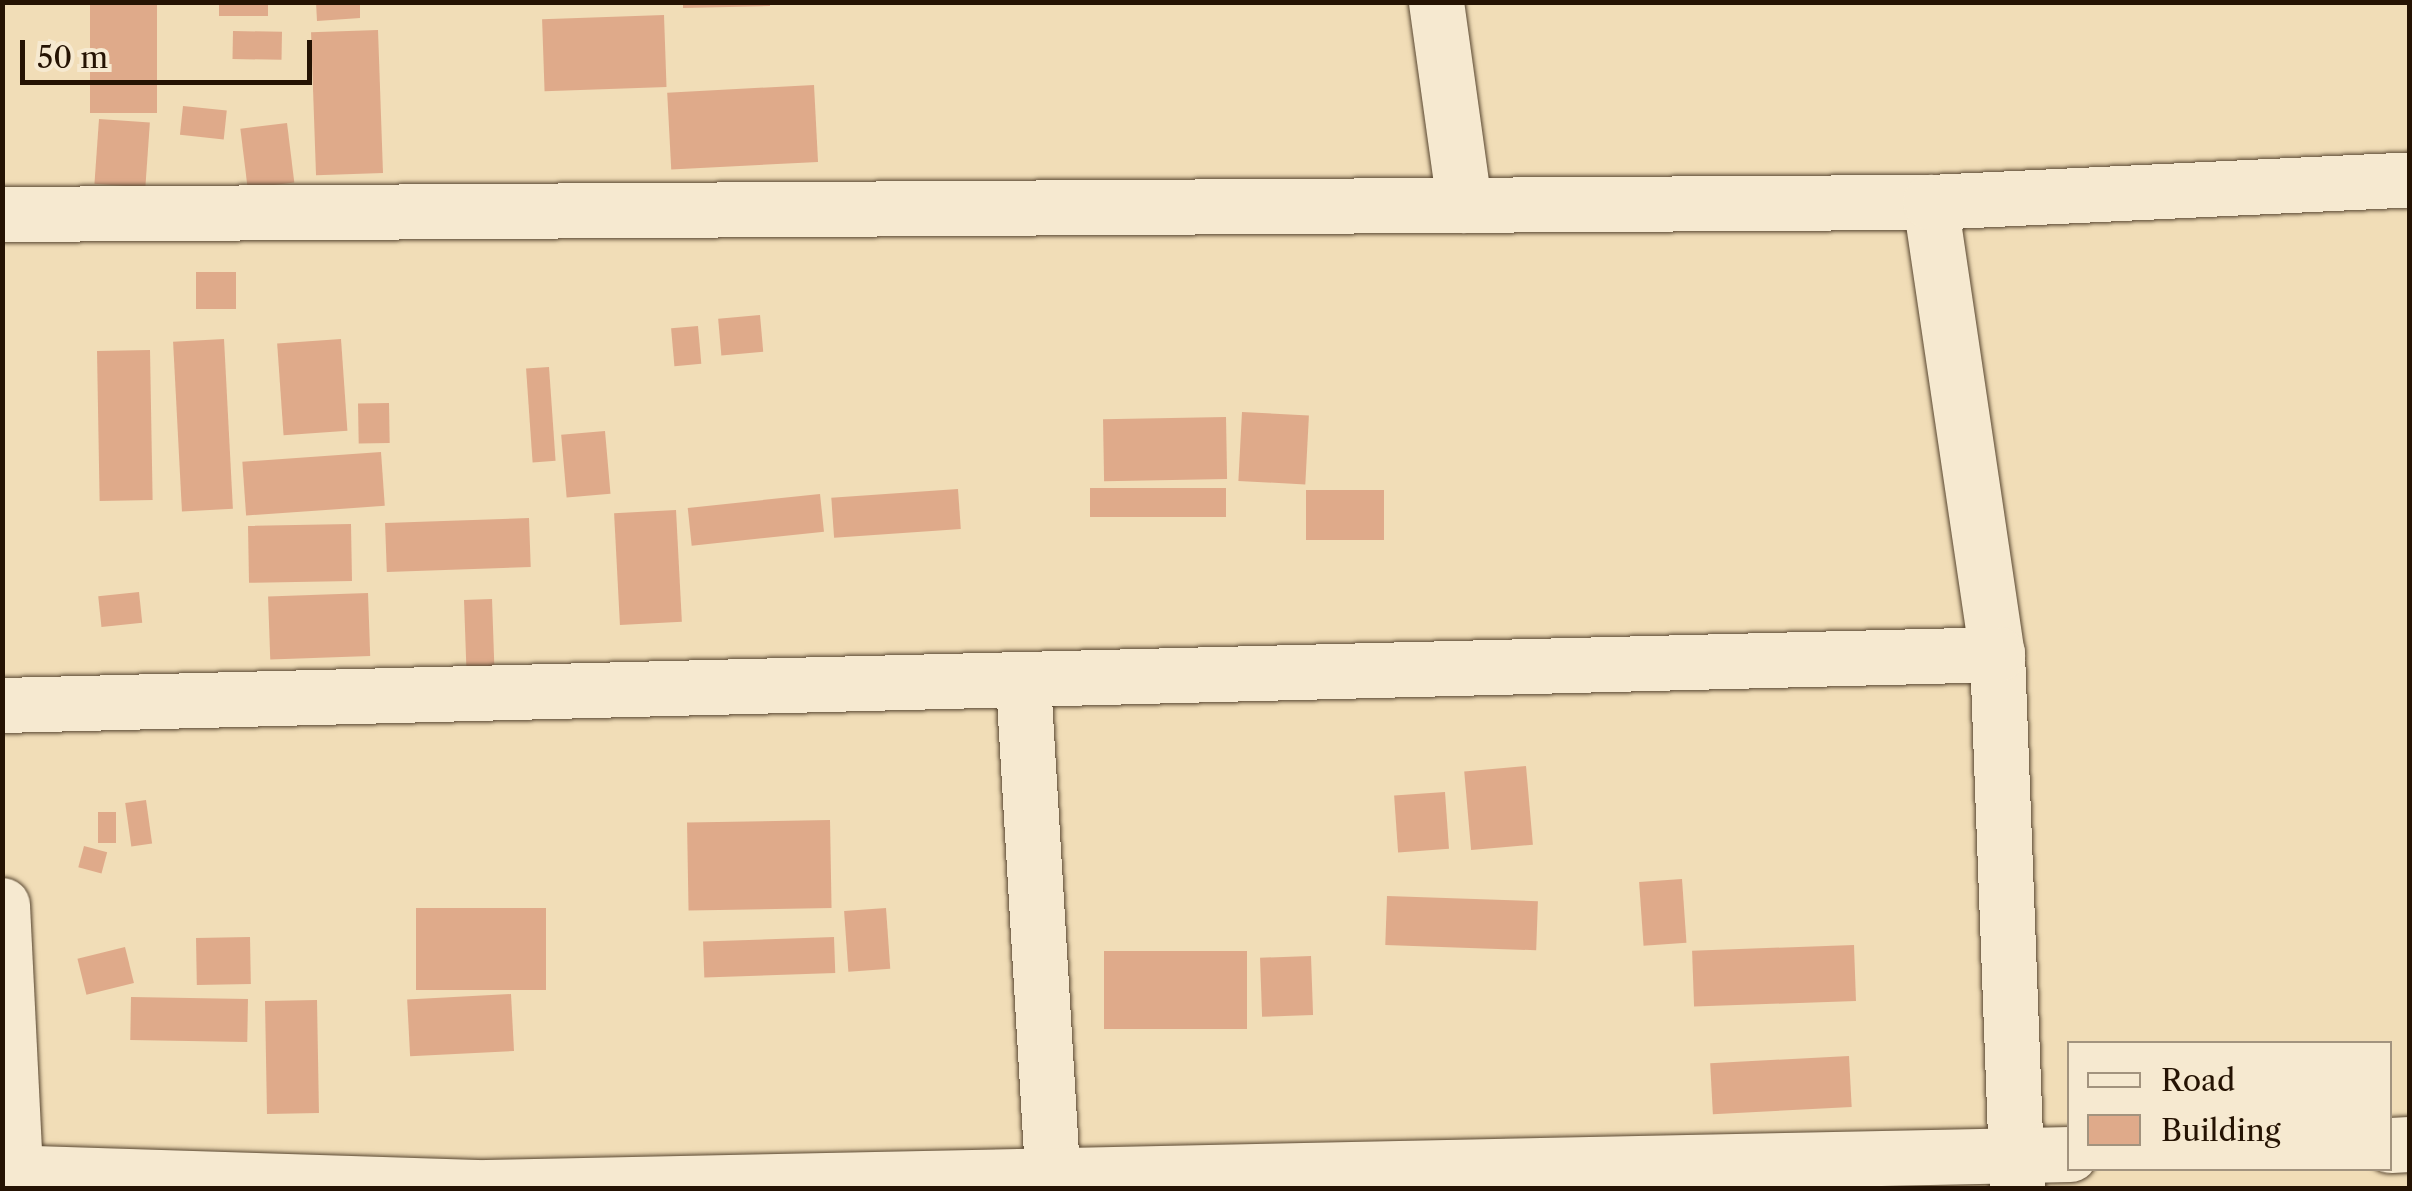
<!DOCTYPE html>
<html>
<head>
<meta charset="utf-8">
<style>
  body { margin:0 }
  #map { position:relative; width:2412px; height:1191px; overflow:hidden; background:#f1ddb7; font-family:"Libre Caslon Text",serif }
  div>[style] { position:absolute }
  .building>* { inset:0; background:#dfaa8a; transform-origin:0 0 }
  .roads { filter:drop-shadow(0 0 2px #584630) drop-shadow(0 0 2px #584630) }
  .minor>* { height:55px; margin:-27.5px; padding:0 27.5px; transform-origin:27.5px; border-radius:27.5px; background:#f6e9d0 }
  span { translate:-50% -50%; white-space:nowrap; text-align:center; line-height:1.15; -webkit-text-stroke:10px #f6e9d0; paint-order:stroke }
  .frame { position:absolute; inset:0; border:5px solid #251303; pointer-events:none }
  .legend { position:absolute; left:2067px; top:1041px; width:325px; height:130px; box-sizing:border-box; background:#f6e9d0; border:2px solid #a2937e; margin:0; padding:12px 18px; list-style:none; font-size:30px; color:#251303 }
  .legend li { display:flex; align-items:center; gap:20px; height:50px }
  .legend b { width:50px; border:2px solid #a2937e }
  .scale { position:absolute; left:20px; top:40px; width:292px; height:45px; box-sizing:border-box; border:5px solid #251303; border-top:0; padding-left:12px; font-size:30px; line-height:35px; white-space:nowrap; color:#251303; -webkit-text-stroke:8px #f6e9d0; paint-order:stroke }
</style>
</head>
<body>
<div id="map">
  <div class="building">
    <div style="left:90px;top:2px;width:67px;height:111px"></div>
    <div style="left:219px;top:2px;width:49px;height:14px"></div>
    <div style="clip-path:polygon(316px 2px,360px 2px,360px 18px,317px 21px)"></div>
    <div style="clip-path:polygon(683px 2px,770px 2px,770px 6px,683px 8px)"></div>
    <div style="left:664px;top:15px;width:72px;height:122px;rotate:88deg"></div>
    <div style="left:378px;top:30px;width:143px;height:67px;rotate:88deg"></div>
    <div style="left:233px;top:31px;width:49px;height:28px;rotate:1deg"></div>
    <div style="left:814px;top:85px;width:77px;height:147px;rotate:87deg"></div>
    <div style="left:183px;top:106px;width:44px;height:29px;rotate:6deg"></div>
    <div style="left:99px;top:119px;width:51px;height:65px;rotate:4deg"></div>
    <div style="left:287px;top:123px;width:60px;height:47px;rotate:83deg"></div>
    <div style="left:196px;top:272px;width:40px;height:37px"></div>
    <div style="left:760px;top:315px;width:37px;height:42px;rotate:85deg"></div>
    <div style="left:698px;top:326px;width:38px;height:27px;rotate:85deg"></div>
    <div style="left:224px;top:339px;width:170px;height:51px;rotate:87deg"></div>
    <div style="left:341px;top:339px;width:92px;height:64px;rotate:86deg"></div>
    <div style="left:150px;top:350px;width:150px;height:53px;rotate:89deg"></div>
    <div style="left:549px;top:367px;width:94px;height:23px;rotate:86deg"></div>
    <div style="left:389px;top:403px;width:40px;height:31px;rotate:89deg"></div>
    <div style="left:1242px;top:412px;width:67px;height:69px;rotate:3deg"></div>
    <div style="left:1226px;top:417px;width:62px;height:123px;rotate:89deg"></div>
    <div style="left:605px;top:431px;width:63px;height:44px;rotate:85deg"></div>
    <div style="left:381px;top:452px;width:54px;height:139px;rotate:86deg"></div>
    <div style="left:1090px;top:488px;width:136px;height:29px"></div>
    <div style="left:958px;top:489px;width:40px;height:127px;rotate:86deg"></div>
    <div style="left:1306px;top:490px;width:78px;height:50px"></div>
    <div style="left:820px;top:494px;width:38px;height:133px;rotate:84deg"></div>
    <div style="left:676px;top:510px;width:112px;height:62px;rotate:87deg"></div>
    <div style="left:529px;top:518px;width:49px;height:144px;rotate:88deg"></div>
    <div style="left:351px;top:524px;width:57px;height:103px;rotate:89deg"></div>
    <div style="left:139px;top:592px;width:31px;height:41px;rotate:84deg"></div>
    <div style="left:368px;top:593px;width:63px;height:100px;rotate:88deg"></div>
    <div style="left:492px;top:599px;width:89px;height:28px;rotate:88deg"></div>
    <div style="left:1526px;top:766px;width:79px;height:62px;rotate:85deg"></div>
    <div style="left:1445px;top:792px;width:57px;height:51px;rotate:86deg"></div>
    <div style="left:146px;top:800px;width:44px;height:21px;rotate:82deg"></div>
    <div style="left:98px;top:812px;width:18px;height:31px"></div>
    <div style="left:830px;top:820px;width:88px;height:143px;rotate:89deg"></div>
    <div style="left:84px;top:846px;width:24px;height:22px;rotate:15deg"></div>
    <div style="left:1682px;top:879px;width:64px;height:43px;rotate:86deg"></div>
    <div style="left:1387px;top:896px;width:151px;height:49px;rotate:2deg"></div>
    <div style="left:416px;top:908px;width:130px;height:82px"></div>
    <div style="left:886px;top:908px;width:61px;height:42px;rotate:86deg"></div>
    <div style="left:250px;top:937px;width:47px;height:54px;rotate:89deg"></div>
    <div style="left:834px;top:937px;width:36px;height:131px;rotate:88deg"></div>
    <div style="left:1854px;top:945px;width:56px;height:162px;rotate:88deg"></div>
    <div style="left:125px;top:947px;width:37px;height:49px;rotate:76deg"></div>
    <div style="left:1247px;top:951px;width:78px;height:143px;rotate:90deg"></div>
    <div style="left:1311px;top:956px;width:59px;height:51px;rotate:88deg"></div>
    <div style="left:511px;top:994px;width:57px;height:104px;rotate:87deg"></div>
    <div style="left:131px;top:997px;width:117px;height:43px;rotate:1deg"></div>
    <div style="left:317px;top:1000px;width:113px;height:52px;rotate:89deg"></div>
    <div style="left:1849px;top:1056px;width:51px;height:139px;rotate:87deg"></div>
  </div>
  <div class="roads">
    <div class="minor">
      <div style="left:1436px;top:2px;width:205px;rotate:82.1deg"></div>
      <div style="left:1930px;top:202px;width:457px;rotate:81.6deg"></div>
      <div style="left:1997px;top:654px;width:534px;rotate:87.86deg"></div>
      <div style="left:2px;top:214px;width:1928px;rotate:-0.36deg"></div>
      <div style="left:1930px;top:202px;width:481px;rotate:-2.7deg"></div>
      <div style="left:1023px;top:682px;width:494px;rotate:86.6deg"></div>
      <div style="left:2px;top:705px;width:1996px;rotate:-1.46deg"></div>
      <div style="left:2px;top:905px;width:283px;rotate:87.2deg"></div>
      <div style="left:2390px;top:1145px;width:20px;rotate:-3deg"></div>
      <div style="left:2px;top:1172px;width:484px;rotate:1.8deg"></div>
      <div style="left:486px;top:1187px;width:1584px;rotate:-1.19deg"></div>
    </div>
  </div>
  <div class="frame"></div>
  <ul class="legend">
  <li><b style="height:12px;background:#f6e9d0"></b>Road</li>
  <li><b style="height:28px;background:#dfaa8a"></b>Building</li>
  </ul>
  <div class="scale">50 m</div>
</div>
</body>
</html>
